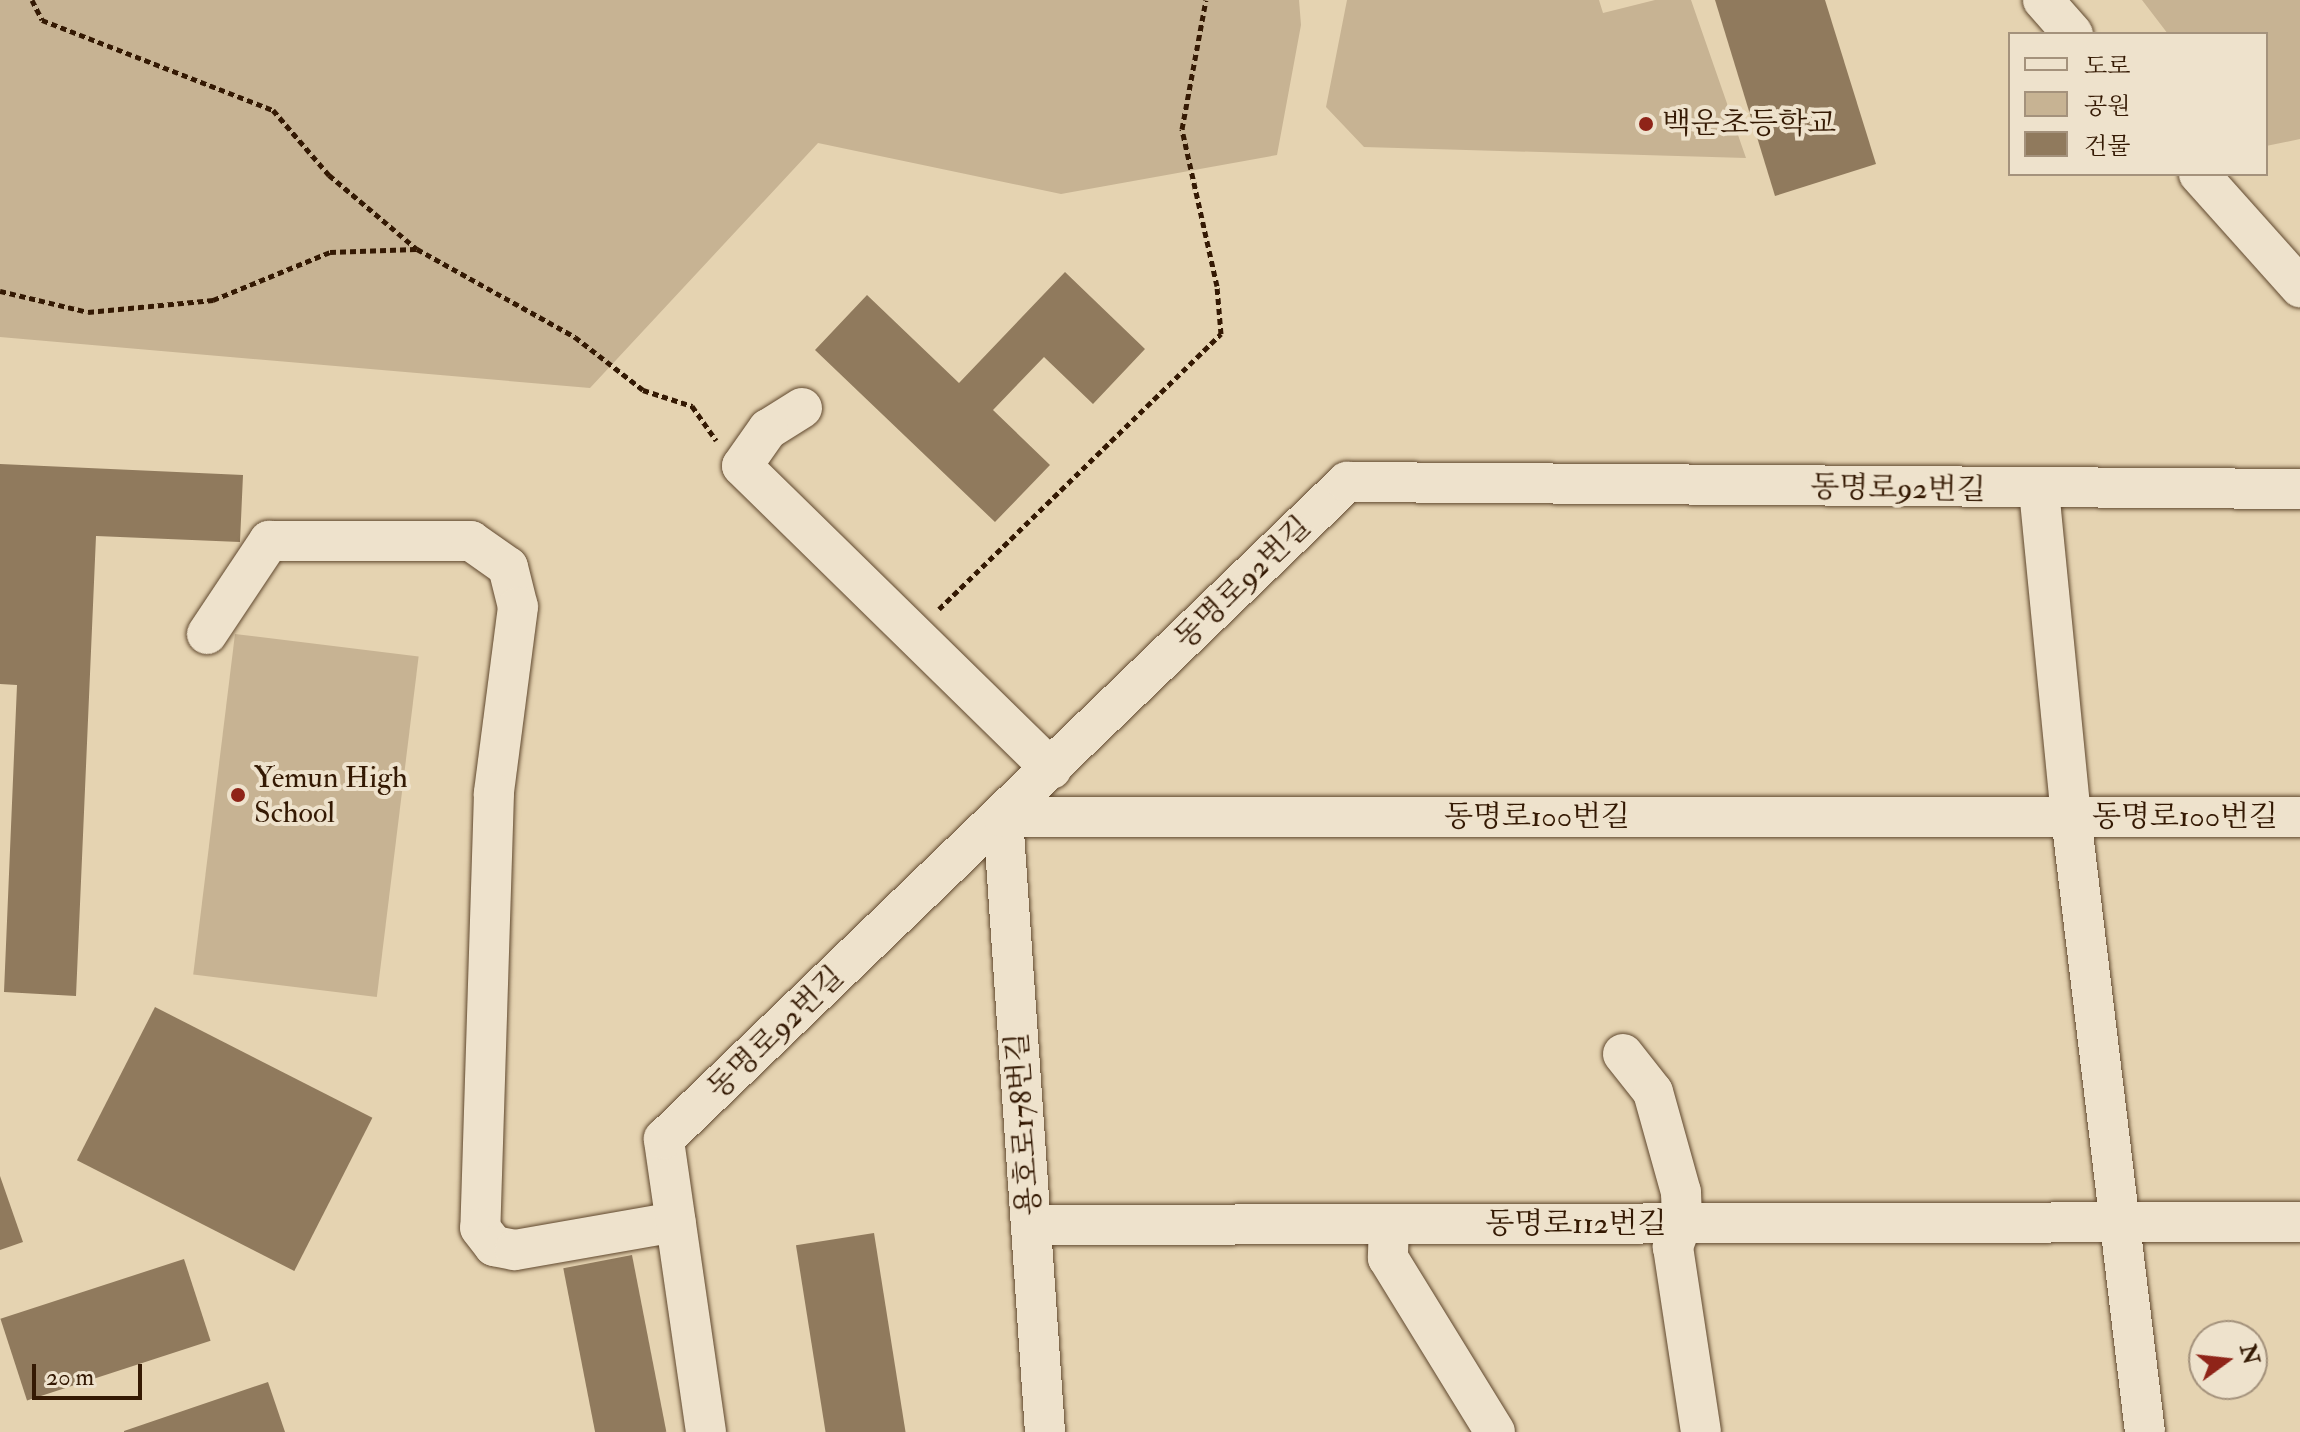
<!DOCTYPE html>
<html>
<head>
<meta charset="utf-8">
<style>
  body { margin:0 }
  #map { position:relative; width:2300px; height:1432px; overflow:hidden; background:#e5d3b1; font-family:"IM FELL Double Pica","Noto Serif KR",serif }
  div>[style] { position:absolute }
  .green>* { inset:0; background:#c7b393; transform-origin:0 0 }
  .building>* { inset:0; background:#907a5d; transform-origin:0 0 }
  .path>* { height:5px; margin-top:-2.5px; transform-origin:0; background:repeating-linear-gradient(90deg,#341903 0 6px,transparent 0 10px) }
  .roads { filter:drop-shadow(0 0 2px #60482e) drop-shadow(0 0 2px #60482e) }
  .minor>* { height:40px; margin:-20px; padding:0 20px; transform-origin:20px; border-radius:20px; background:#eee2cc }
  .dots>* { width:22px; height:22px; translate:-50% -50%; box-sizing:border-box; border:4px solid #eee2cc; border-radius:50% }
  span { translate:-50% -50%; white-space:nowrap; text-align:center; line-height:1.15; -webkit-text-stroke:8px #eee2cc; paint-order:stroke }
  .poi-label { font-size:30px; color:#341903 }
  .left { translate:0 -50%; text-align:left }
  .street-label { font-size:30px; color:#341903 }
  .legend { position:absolute; left:2008px; top:32px; width:260px; height:144px; box-sizing:border-box; background:#eee2cc; border:2px solid #a4927c; margin:0; padding:10px 14px; list-style:none; font-size:24px; color:#341903 }
  .legend li { display:flex; align-items:center; gap:16px; height:40px }
  .legend b { width:40px; border:2px solid #a4927c }
  .north { position:absolute; left:2188px; top:1320px; width:80px; height:80px; box-sizing:border-box; background:#eee2cc; border:2px solid #a4927c; border-radius:50%; rotate:75deg; font-size:22px; font-weight:700; line-height:32px; text-align:center; color:#341903 }
  .north::after { content:''; display:block; margin:auto; width:28px; height:36px; background:#8f2418; clip-path:polygon(50% 0,100% 100%,50% 72%,0 100%) }
  .scale { position:absolute; left:32px; top:1364px; width:110px; height:36px; box-sizing:border-box; border:4px solid #341903; border-top:0; padding-left:10px; font-size:24px; line-height:28px; white-space:nowrap; color:#341903; -webkit-text-stroke:6px #eee2cc; paint-order:stroke }
</style>
</head>
<body>
<div id="map">
  <div class="green">
    <div style="clip-path:polygon(0 0,1299px 0,1301px 25px,1277px 155px,1061px 194px,818px 143px,590px 388px,0 337px)"></div>
    <div style="clip-path:polygon(1347px 0,1599px 0,1603px 13px,1655px 0,1691px 0,1746px 158px,1364px 147px,1326px 107px)"></div>
    <div style="clip-path:polygon(2142px 0,2300px 0,2300px 139px,2266px 146px,2266px 34px,2168px 34px)"></div>
    <div style="left:235px;top:634px;width:185px;height:343px;rotate:7deg"></div>
  </div>
  <div class="building">
    <div style="clip-path:polygon(1715px 0,1825px 0,1876px 164px,1775px 196px)"></div>
    <div style="clip-path:polygon(1065px 272px,1145px 349px,1093px 404px,1044px 357px,993px 410px,1050px 465px,995px 522px,815px 350px,867px 295px,959px 383px)"></div>
    <div style="clip-path:polygon(0 464px,243px 475px,240px 542px,96px 536px,76px 996px,4px 992px,17px 685px,0 684px)"></div>
    <div style="left:155px;top:1007px;width:244px;height:172px;rotate:27deg"></div>
    <div style="clip-path:polygon(0 1176px,23px 1242px,0 1250px)"></div>
    <div style="left:874px;top:1233px;width:202px;height:79px;rotate:81deg"></div>
    <div style="left:632px;top:1255px;width:180px;height:70px;rotate:79deg"></div>
    <div style="left:184px;top:1259px;width:86px;height:193px;rotate:72deg"></div>
    <div style="clip-path:polygon(268px 1382px,285px 1432px,124px 1432px,124px 1431px)"></div>
  </div>
  <div class="path">
    <div style="left:32px;top:0;width:22px;rotate:63deg"></div>
    <div style="left:42px;top:20px;width:248px;rotate:21.3deg"></div>
    <div style="left:273px;top:110px;width:86px;rotate:49.3deg"></div>
    <div style="left:329px;top:175px;width:115px;rotate:40.1deg"></div>
    <div style="left:417px;top:249px;width:181px;rotate:29.1deg"></div>
    <div style="left:575px;top:337px;width:86px;rotate:37.9deg"></div>
    <div style="left:643px;top:390px;width:52px;rotate:18.1deg"></div>
    <div style="left:692px;top:406px;width:42px;rotate:54.8deg"></div>
    <div style="left:0;top:291px;width:90px;rotate:13.4deg"></div>
    <div style="left:88px;top:312px;width:126px;rotate:-5.5deg"></div>
    <div style="left:213px;top:300px;width:126px;rotate:-22.3deg"></div>
    <div style="left:330px;top:252px;width:86px;rotate:-2deg"></div>
    <div style="left:939px;top:609px;width:394px;rotate:-44.3deg"></div>
    <div style="left:1221px;top:334px;width:48px;rotate:-94.8deg"></div>
    <div style="left:1217px;top:286px;width:161px;rotate:-102.6deg"></div>
    <div style="left:1182px;top:129px;width:131px;rotate:-79.5deg"></div>
  </div>
  <div class="roads">
    <div class="minor">
      <div style="left:2043px;top:0;width:45px;rotate:48.6deg"></div>
      <div style="left:2199px;top:174px;width:152px;rotate:48.2deg"></div>
      <div style="left:802px;top:408px;width:40px;rotate:148deg"></div>
      <div style="left:768px;top:429px;width:45px;rotate:125.1deg"></div>
      <div style="left:742px;top:466px;width:433px;rotate:44.4deg"></div>
      <div style="left:2039px;top:490px;width:329px;rotate:84.4deg"></div>
      <div style="left:2071px;top:817px;width:619px;rotate:83.14deg"></div>
      <div style="left:207px;top:634px;width:112px;rotate:-56.3deg"></div>
      <div style="left:269px;top:541px;width:202px"></div>
      <div style="left:471px;top:541px;width:45px;rotate:35.1deg"></div>
      <div style="left:508px;top:567px;width:41px;rotate:76deg"></div>
      <div style="left:518px;top:607px;width:188px;rotate:97.4deg"></div>
      <div style="left:494px;top:793px;width:435px;rotate:91.8deg"></div>
      <div style="left:480px;top:1228px;width:23px;rotate:52deg"></div>
      <div style="left:494px;top:1246px;width:21px;rotate:11deg"></div>
      <div style="left:515px;top:1250px;width:163px;rotate:-9.9deg"></div>
      <div style="left:1623px;top:1054px;width:48px;rotate:51.7deg"></div>
      <div style="left:1653px;top:1092px;width:104px;rotate:74.4deg"></div>
      <div style="left:1681px;top:1192px;width:31px;rotate:88deg"></div>
      <div style="left:1682px;top:1223px;width:26px;rotate:111deg"></div>
      <div style="left:1673px;top:1247px;width:187px;rotate:81.4deg"></div>
      <div style="left:1389px;top:1224px;width:34px;rotate:92deg"></div>
      <div style="left:1388px;top:1258px;width:204px;rotate:58.4deg"></div>
      <div style="left:1031px;top:1225px;width:1269px;rotate:-0.14deg"></div>
      <div style="left:706px;top:1432px;width:296px;rotate:-98.2deg"></div>
      <div style="left:664px;top:1139px;width:948px;rotate:-43.89deg"></div>
      <div style="left:1347px;top:482px;width:953px;rotate:0.42deg"></div>
      <div style="left:1045px;top:1432px;width:616px;rotate:-93.91deg"></div>
      <div style="left:1003px;top:817px;width:1297px"></div>
    </div>
  </div>
  <div class="dots">
    <div style="left:1646px;top:124px;background:#8f2418"></div>
    <div style="left:238px;top:795px;background:#8f2418"></div>
  </div>
  <div class="poi-label">
    <span class="left" style="left:1662px;top:124px">백운초등학교</span>
    <span class="left" style="left:254px;top:795px">Yemun High<br>School</span>
  </div>
  <div class="street-label">
    <span style="left:1898px;top:489px;rotate:1deg">동명로92번길</span>
    <span style="left:1243px;top:583px;rotate:-44deg">동명로92번길</span>
    <span style="left:1537px;top:817px">동명로100번길</span>
    <span style="left:2185px;top:817px">동명로100번길</span>
    <span style="left:776px;top:1033px;rotate:-44deg">동명로92번길</span>
    <span style="left:1024px;top:1124px;rotate:-94deg">용호로178번길</span>
    <span style="left:1576px;top:1224px">동명로112번길</span>
  </div>
  <ul class="legend">
  <li><b style="height:10px;background:#eee2cc"></b>도로</li>
  <li><b style="height:22px;background:#c7b393"></b>공원</li>
  <li><b style="height:22px;background:#907a5d"></b>건물</li>
  </ul>
  <div class="north">N</div>
  <div class="scale">20 m</div>
</div>
</body>
</html>
